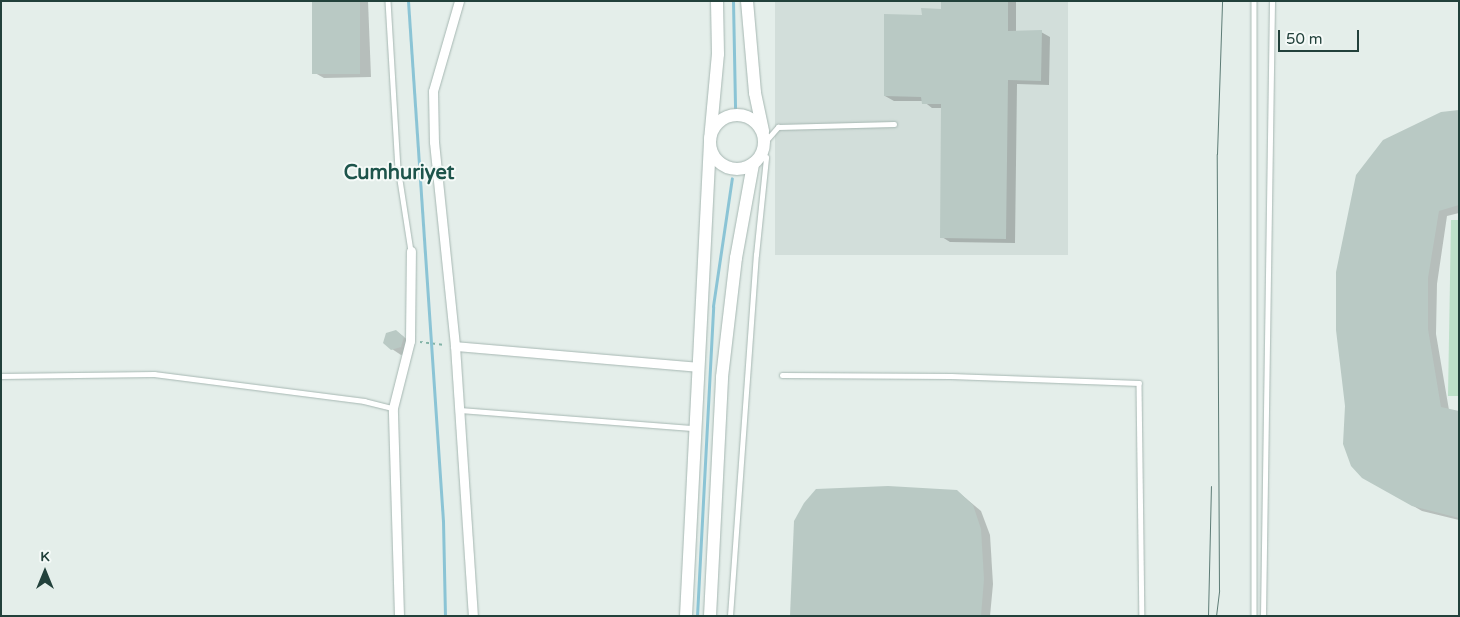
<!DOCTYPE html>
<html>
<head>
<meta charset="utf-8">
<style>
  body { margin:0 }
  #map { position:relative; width:1460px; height:617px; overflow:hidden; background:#e4eeea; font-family:"Varela Round",sans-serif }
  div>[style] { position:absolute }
  .built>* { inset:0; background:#d2deda; transform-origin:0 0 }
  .green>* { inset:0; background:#bde0c9 }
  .shadow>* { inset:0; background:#0003 }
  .stream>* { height:3px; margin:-1.5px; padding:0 1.5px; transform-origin:1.5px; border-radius:1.5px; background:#8bc4d5 }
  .building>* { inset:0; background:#b9c9c4; transform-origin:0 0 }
  .path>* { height:2px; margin-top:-1px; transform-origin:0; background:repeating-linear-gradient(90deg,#83b3a7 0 2.5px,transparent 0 6.5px) }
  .roads { filter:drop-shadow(0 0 1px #a6b7b2) drop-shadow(0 0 1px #a6b7b2) }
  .lane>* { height:4.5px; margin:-2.25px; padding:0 2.25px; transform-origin:2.25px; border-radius:2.25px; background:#fff }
  .street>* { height:9px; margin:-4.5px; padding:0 4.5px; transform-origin:4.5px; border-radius:4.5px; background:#fff }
  .secondary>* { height:12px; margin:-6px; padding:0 6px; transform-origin:6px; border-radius:6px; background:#fff }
  .secondary>.ring { margin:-6px; padding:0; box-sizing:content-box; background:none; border:12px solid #fff; border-radius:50% }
  .tram>* { height:1px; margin:-0.5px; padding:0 0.5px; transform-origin:0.5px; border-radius:0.5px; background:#5d7c76 }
  span { translate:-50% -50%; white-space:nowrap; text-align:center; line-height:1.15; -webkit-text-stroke:4px #f5faf8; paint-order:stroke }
  .district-label { font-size:20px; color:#1d544b; font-weight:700 }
  .frame { position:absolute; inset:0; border:2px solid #22413b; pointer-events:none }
  .north { position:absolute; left:20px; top:547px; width:50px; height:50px; -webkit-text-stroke:4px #f5faf8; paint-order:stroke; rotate:0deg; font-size:14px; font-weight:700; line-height:20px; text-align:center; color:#22413b }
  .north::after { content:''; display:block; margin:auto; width:18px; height:22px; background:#22413b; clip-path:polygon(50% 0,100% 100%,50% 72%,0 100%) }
  .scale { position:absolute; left:1278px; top:30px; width:81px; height:22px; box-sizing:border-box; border:2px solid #22413b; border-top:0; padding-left:6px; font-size:15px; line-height:18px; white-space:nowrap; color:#22413b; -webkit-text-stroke:4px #f5faf8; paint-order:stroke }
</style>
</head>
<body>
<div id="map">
  <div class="built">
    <div style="left:775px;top:1px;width:293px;height:254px"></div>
  </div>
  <div class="green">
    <div style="clip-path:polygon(1451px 220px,1459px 220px,1459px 396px,1448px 396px)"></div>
  </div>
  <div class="shadow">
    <div style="clip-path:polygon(313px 1px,368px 1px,371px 77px,324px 78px,315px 73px)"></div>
    <div style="clip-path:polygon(942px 1px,1016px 1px,1016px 32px,1041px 32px,1050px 37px,1049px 85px,1017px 84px,1015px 243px,950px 242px,942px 237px,942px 108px,932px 108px,923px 101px,894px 101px,885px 96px,923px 16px,942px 10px)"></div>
    <div style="clip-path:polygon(1459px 111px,1459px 213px,1447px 216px,1437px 284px,1436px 334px,1449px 410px,1459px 413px,1459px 520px,1422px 511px,1363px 477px)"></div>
    <div style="clip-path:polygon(396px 331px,412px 343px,410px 352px,401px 355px,392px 349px)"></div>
    <div style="clip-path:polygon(957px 491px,981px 511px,990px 535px,993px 584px,990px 616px,792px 616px)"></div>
  </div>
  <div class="stream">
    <div style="left:408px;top:1px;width:521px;rotate:86.15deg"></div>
    <div style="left:443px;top:521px;width:95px;rotate:88.8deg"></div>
    <div style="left:733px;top:1px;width:107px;rotate:88.9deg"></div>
    <div style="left:697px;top:616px;width:310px;rotate:-87deg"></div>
    <div style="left:713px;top:306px;width:129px;rotate:-81.6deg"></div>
  </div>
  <div class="building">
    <div style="left:312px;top:1px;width:48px;height:73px"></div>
    <div style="clip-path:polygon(941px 1px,1008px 1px,1008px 31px,1042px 30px,1041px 81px,1008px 80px,1006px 239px,940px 238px,941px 104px,922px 104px,921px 97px,884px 96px,884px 14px,922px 15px,921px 8px,941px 9px)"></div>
    <div style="clip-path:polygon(1459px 110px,1459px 205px,1439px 211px,1428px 278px,1428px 329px,1441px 407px,1459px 411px,1459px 518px,1412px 506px,1362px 478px,1351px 466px,1343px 444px,1345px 406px,1336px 330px,1336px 272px,1356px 175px,1383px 140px,1441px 112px)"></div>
    <div style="clip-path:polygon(396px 330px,404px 337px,401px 347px,391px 350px,383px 343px,386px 333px)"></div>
    <div style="clip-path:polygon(888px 486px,957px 490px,973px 505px,981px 529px,984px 579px,981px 616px,790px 616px,794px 521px,804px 503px,816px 489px)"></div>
  </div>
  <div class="path">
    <div style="left:420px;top:342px;width:25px;rotate:7deg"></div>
  </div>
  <div class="roads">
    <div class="lane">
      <div style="left:388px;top:1px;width:166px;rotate:86.6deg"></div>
      <div style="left:398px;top:167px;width:85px;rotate:81.2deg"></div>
      <div style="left:1254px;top:1px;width:615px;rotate:90deg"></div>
      <div style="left:765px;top:142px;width:20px;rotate:-49deg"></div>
      <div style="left:778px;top:127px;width:116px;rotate:-1.5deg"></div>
      <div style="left:782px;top:375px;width:169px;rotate:0.3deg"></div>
      <div style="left:951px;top:376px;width:188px;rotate:2.1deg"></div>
      <div style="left:1139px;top:383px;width:233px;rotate:89.3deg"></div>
      <div style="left:1px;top:376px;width:153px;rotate:-0.7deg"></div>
      <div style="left:154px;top:374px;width:212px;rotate:7.3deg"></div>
      <div style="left:364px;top:401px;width:30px;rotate:14deg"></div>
      <div style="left:459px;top:410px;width:237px;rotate:4.4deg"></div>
      <div style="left:730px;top:616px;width:362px;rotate:-85.9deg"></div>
      <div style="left:756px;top:255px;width:98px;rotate:-84.1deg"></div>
      <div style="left:1263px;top:616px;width:615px;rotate:-89.16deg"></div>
    </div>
    <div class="street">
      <div style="left:459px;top:1px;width:94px;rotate:106.1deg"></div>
      <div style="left:433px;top:91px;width:51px;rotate:88.9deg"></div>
      <div style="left:434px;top:142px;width:205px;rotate:84.1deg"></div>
      <div style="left:455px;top:346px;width:271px;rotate:86.2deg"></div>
      <div style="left:455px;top:346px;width:244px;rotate:4.9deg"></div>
      <div style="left:399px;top:616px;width:208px;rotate:-91.7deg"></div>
      <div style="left:393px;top:408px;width:69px;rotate:-75.8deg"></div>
      <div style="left:410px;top:341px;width:90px;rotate:-89.4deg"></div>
    </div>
    <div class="secondary">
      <div style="left:747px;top:1px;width:92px;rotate:85deg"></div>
      <div style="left:755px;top:93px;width:39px;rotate:78deg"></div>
      <div class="ring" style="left:710px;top:115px;width:42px;height:42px"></div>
      <div style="left:686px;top:616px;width:477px;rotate:-87.1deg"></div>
      <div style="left:710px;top:140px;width:86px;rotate:-84.7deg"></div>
      <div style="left:718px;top:54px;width:53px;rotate:-91.1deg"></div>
      <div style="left:710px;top:616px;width:239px;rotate:-87.1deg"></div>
      <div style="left:722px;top:377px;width:120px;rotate:-83.3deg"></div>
      <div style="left:736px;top:258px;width:96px;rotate:-79.7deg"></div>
    </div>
  </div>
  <div class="tram">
    <div style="left:1208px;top:616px;width:130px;rotate:-88.7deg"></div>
    <div style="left:1216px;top:616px;width:26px;rotate:-83deg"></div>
    <div style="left:1219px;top:590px;width:436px;rotate:-90.3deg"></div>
    <div style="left:1217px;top:154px;width:153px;rotate:-88.1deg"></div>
  </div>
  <div class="district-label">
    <span style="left:399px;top:173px">Cumhuriyet</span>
  </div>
  <div class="frame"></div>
  <div class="north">K</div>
  <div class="scale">50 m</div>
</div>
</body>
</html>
